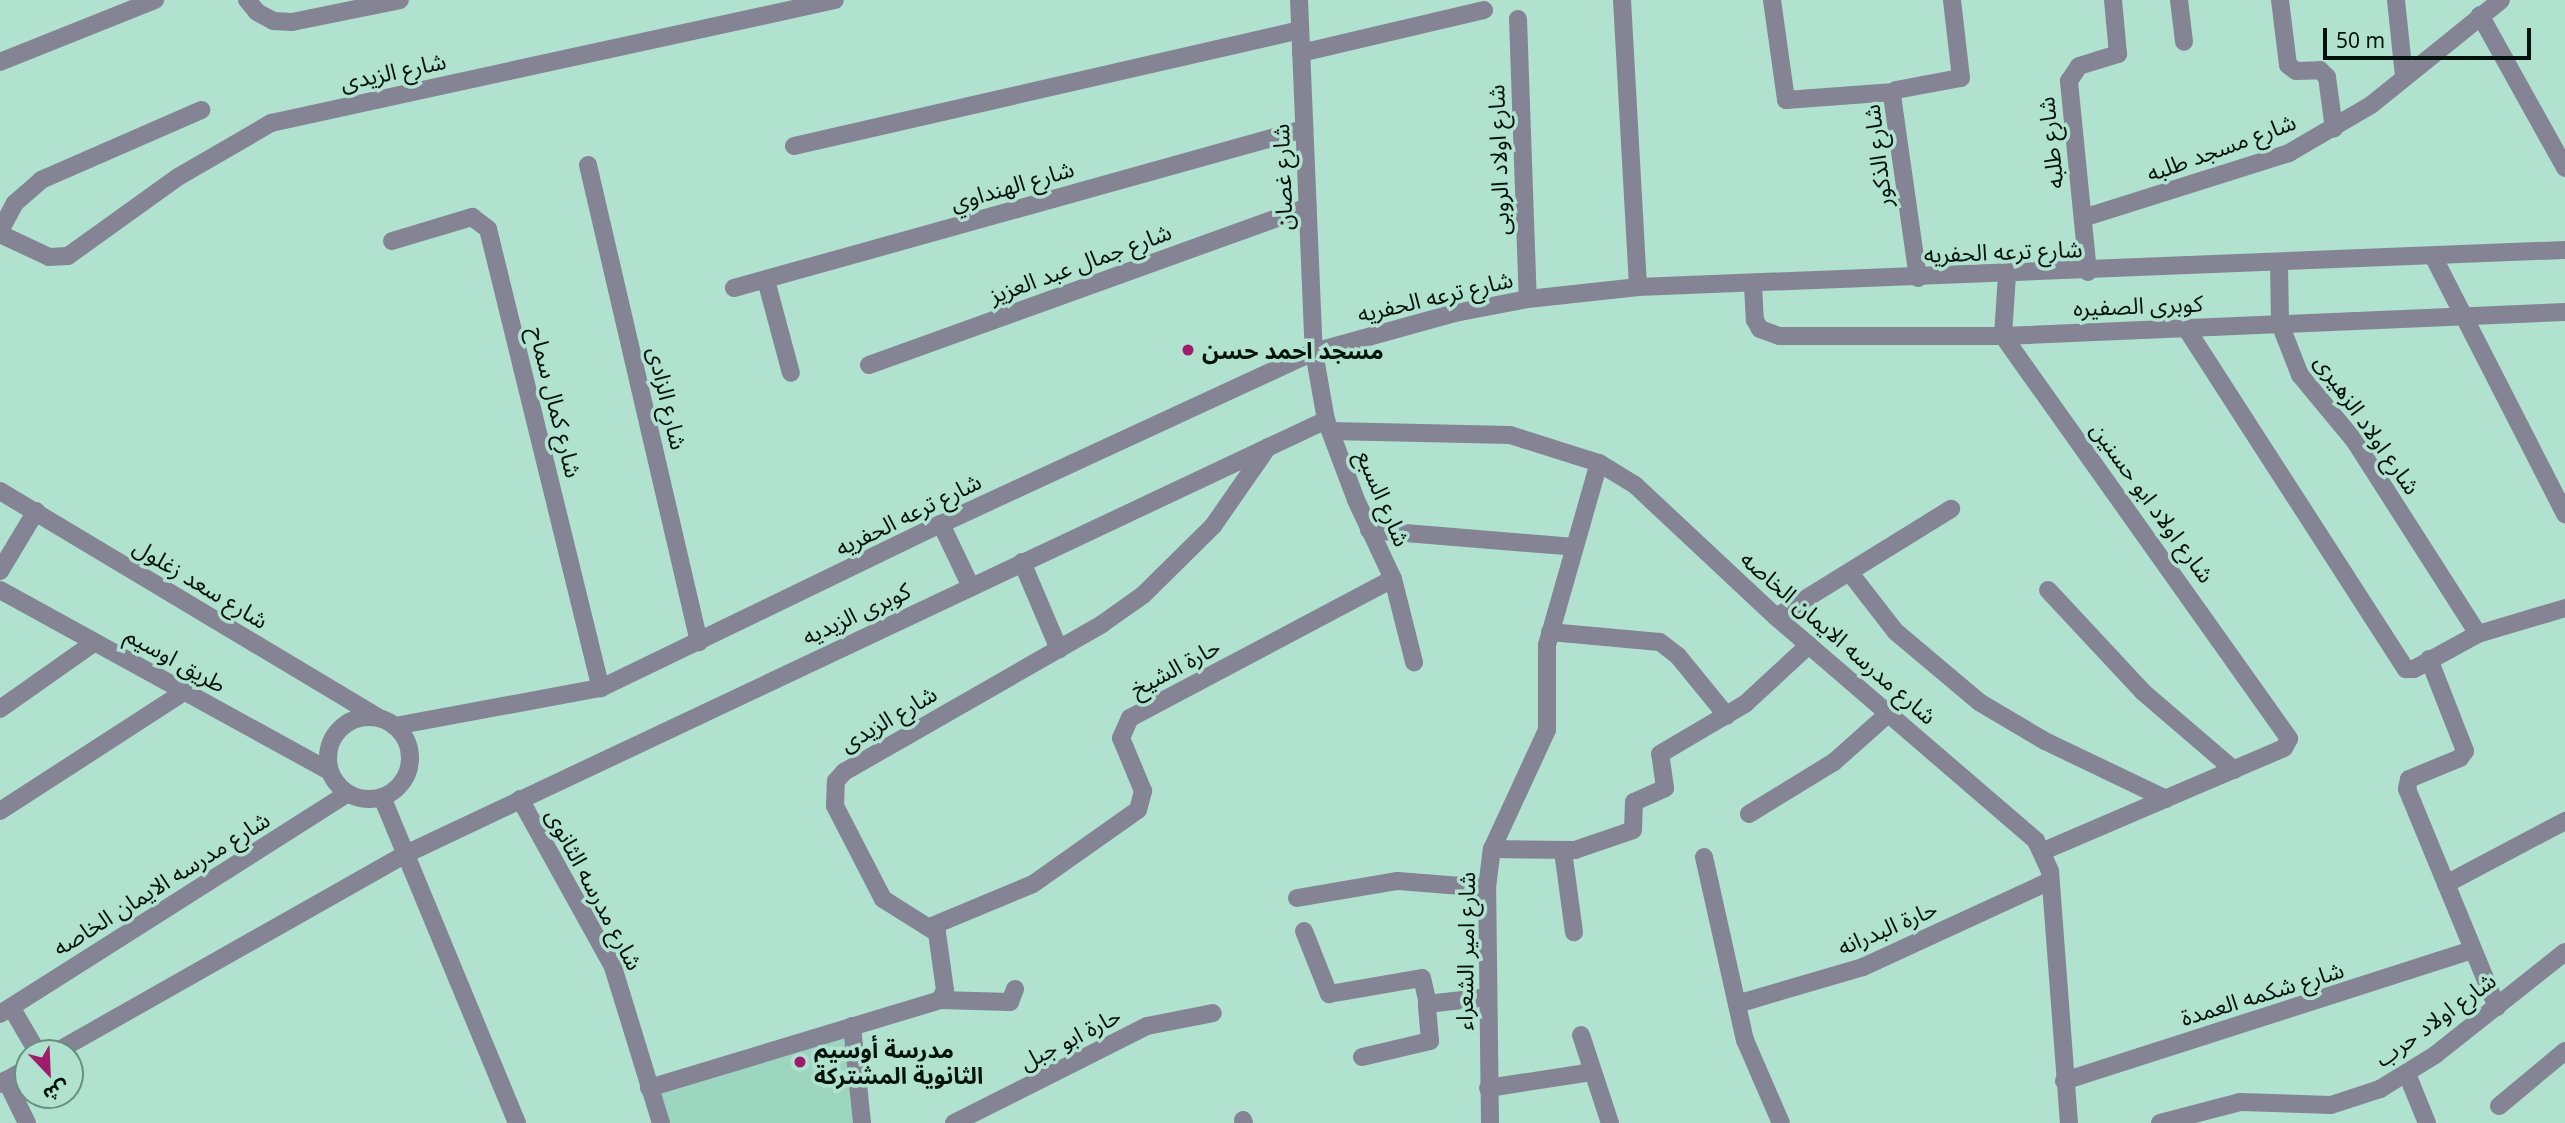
<!DOCTYPE html>
<html>
<head>
<meta charset="utf-8">
<style>
  body { margin:0 }
  #map { position:relative; width:2565px; height:1123px; overflow:hidden; background:#b0e2cf; font-family:"Noto Sans","Noto Sans Arabic",sans-serif }
  div>[style] { position:absolute }
  .built>* { inset:0; background:#9cd6c0 }
  .minor>* { height:18px; margin:-9px; padding:0 9px; transform-origin:9px; border-radius:9px; background:#858495 }
  .tertiary>* { height:18px; margin:-9px; padding:0 9px; transform-origin:9px; border-radius:9px; background:#858495 }
  .tertiary>.ring { margin:-9px; padding:0; box-sizing:content-box; background:none; border:18px solid #858495; border-radius:50% }
  .dots>* { width:19px; height:19px; translate:-50% -50%; box-sizing:border-box; border:4px solid #b0e2cf; border-radius:50% }
  span { translate:-50% -50%; white-space:nowrap; text-align:center; line-height:1.15; -webkit-text-stroke:7px #b0e2cf; paint-order:stroke }
  .street-label { font-size:23px; color:#02130d }
  .poi-label { font-size:23px; color:#02130d; font-weight:700 }
  .left { translate:0 -50%; text-align:left }
  .north { position:absolute; left:14px; top:1039px; width:70px; height:70px; box-sizing:border-box; background:#b0e2cf; border:2px solid #6a8f81; border-radius:50%; rotate:157deg; font-size:19px; font-weight:700; line-height:28px; text-align:center; color:#02130d }
  .north::after { content:''; display:block; margin:auto; width:24px; height:32px; background:#9f1b6b; clip-path:polygon(50% 0,100% 100%,50% 72%,0 100%) }
  .scale { position:absolute; left:2323px; top:28px; width:208px; height:32px; box-sizing:border-box; border:4px solid #02130d; border-top:0; padding-left:9px; font-size:21px; line-height:24px; white-space:nowrap; color:#02130d; -webkit-text-stroke:5px #b0e2cf; paint-order:stroke }
</style>
</head>
<body>
<div id="map">
  <div class="built">
    <div style="clip-path:polygon(845px 1034px,855px 1123px,669px 1123px,657px 1090px)"></div>
  </div>
  <div class="minor">
    <div style="left:247px;top:0;width:16px;rotate:50deg"></div>
    <div style="left:257px;top:12px;width:18px;rotate:29deg"></div>
    <div style="left:273px;top:21px;width:19px;rotate:3deg"></div>
    <div style="left:292px;top:22px;width:110px;rotate:-11.5deg"></div>
    <div style="left:1299px;top:0;width:352px;rotate:87.6deg"></div>
    <div style="left:1314px;top:352px;width:69px;rotate:80deg"></div>
    <div style="left:1326px;top:420px;width:85px;rotate:69.4deg"></div>
    <div style="left:1356px;top:500px;width:87px;rotate:64.9deg"></div>
    <div style="left:1393px;top:579px;width:86px;rotate:75.8deg"></div>
    <div style="left:1622px;top:0;width:287px;rotate:86.8deg"></div>
    <div style="left:1772px;top:0;width:101px;rotate:82deg"></div>
    <div style="left:1786px;top:100px;width:108px;rotate:-4.2deg"></div>
    <div style="left:2179px;top:0;width:42px;rotate:83.2deg"></div>
    <div style="left:2280px;top:0;width:65px;rotate:83deg"></div>
    <div style="left:2288px;top:65px;width:10px;rotate:37deg"></div>
    <div style="left:2296px;top:71px;width:24px;rotate:-2deg"></div>
    <div style="left:2320px;top:70px;width:10px;rotate:45deg"></div>
    <div style="left:2327px;top:77px;width:52px;rotate:82.3deg"></div>
    <div style="left:2396px;top:0;width:76px;rotate:84deg"></div>
    <div style="left:2480px;top:15px;width:175px;rotate:60.9deg"></div>
    <div style="left:1518px;top:19px;width:280px;rotate:88deg"></div>
    <div style="left:1301px;top:53px;width:188px;rotate:-13.2deg"></div>
    <div style="left:0;top:62px;width:167px;rotate:-21.8deg"></div>
    <div style="left:794px;top:146px;width:519px;rotate:-12.91deg"></div>
    <div style="left:588px;top:165px;width:490px;rotate:76.9deg"></div>
    <div style="left:2083px;top:218px;width:216px;rotate:-17.5deg"></div>
    <div style="left:2289px;top:153px;width:95px;rotate:-30.3deg"></div>
    <div style="left:2371px;top:105px;width:167px;rotate:-38.9deg"></div>
    <div style="left:0;top:231px;width:32px;rotate:-62deg"></div>
    <div style="left:15px;top:203px;width:35px;rotate:-41deg"></div>
    <div style="left:41px;top:180px;width:175px;rotate:-23.6deg"></div>
    <div style="left:0;top:234px;width:54px;rotate:25.1deg"></div>
    <div style="left:49px;top:257px;width:19px;rotate:-3deg"></div>
    <div style="left:68px;top:256px;width:135px;rotate:-35.7deg"></div>
    <div style="left:178px;top:177px;width:108px;rotate:-30.1deg"></div>
    <div style="left:271px;top:123px;width:577px;rotate:-12.3deg"></div>
    <div style="left:392px;top:241px;width:84px;rotate:-16.7deg"></div>
    <div style="left:472px;top:217px;width:20px;rotate:37deg"></div>
    <div style="left:488px;top:229px;width:473px;rotate:76.2deg"></div>
    <div style="left:2434px;top:258px;width:288px;rotate:62.9deg"></div>
    <div style="left:2279px;top:264px;width:60px;rotate:89deg"></div>
    <div style="left:2280px;top:324px;width:55px;rotate:68.6deg"></div>
    <div style="left:2300px;top:375px;width:85px;rotate:50.3deg"></div>
    <div style="left:2354px;top:440px;width:230px;rotate:57.4deg"></div>
    <div style="left:2088px;top:272px;width:192px;rotate:-95.7deg"></div>
    <div style="left:2069px;top:81px;width:18px;rotate:-56deg"></div>
    <div style="left:2079px;top:66px;width:41px;rotate:-17.1deg"></div>
    <div style="left:2118px;top:54px;width:54px;rotate:-95.3deg"></div>
    <div style="left:2007px;top:275px;width:61px;rotate:93.8deg"></div>
    <div style="left:2003px;top:336px;width:494px;rotate:54.6deg"></div>
    <div style="left:2289px;top:739px;width:10px;rotate:119deg"></div>
    <div style="left:2284px;top:748px;width:261px;rotate:156.8deg"></div>
    <div style="left:1918px;top:278px;width:184px;rotate:-98.1deg"></div>
    <div style="left:1892px;top:96px;width:7px;rotate:-56deg"></div>
    <div style="left:1896px;top:90px;width:66px;rotate:-10.5deg"></div>
    <div style="left:1961px;top:78px;width:79px;rotate:-96.6deg"></div>
    <div style="left:766px;top:280px;width:96px;rotate:75deg"></div>
    <div style="left:1753px;top:285px;width:35px;rotate:87deg"></div>
    <div style="left:1755px;top:320px;width:10px;rotate:61deg"></div>
    <div style="left:1760px;top:329px;width:20px;rotate:20deg"></div>
    <div style="left:1779px;top:336px;width:224px"></div>
    <div style="left:2003px;top:336px;width:563px;rotate:-2.45deg"></div>
    <div style="left:734px;top:288px;width:592px;rotate:-15.59deg"></div>
    <div style="left:2186px;top:328px;width:406px;rotate:57.2deg"></div>
    <div style="left:2406px;top:669px;width:8px"></div>
    <div style="left:2414px;top:669px;width:73px;rotate:-28.7deg"></div>
    <div style="left:2478px;top:634px;width:91px;rotate:-16.6deg"></div>
    <div style="left:869px;top:365px;width:466px;rotate:-19.8deg"></div>
    <div style="left:1331px;top:431px;width:179px;rotate:1.3deg"></div>
    <div style="left:1510px;top:435px;width:93px;rotate:17.5deg"></div>
    <div style="left:1599px;top:463px;width:42px;rotate:31.4deg"></div>
    <div style="left:1635px;top:485px;width:193px;rotate:43.1deg"></div>
    <div style="left:1776px;top:617px;width:343px;rotate:40.7deg"></div>
    <div style="left:2036px;top:841px;width:33px;rotate:65deg"></div>
    <div style="left:2050px;top:871px;width:253px;rotate:85.7deg"></div>
    <div style="left:1369px;top:530px;width:206px;rotate:4.7deg"></div>
    <div style="left:1022px;top:562px;width:95px;rotate:67deg"></div>
    <div style="left:0;top:571px;width:70px;rotate:-59deg"></div>
    <div style="left:1850px;top:573px;width:75px;rotate:52.1deg"></div>
    <div style="left:1896px;top:632px;width:109px;rotate:40.1deg"></div>
    <div style="left:1979px;top:702px;width:77px;rotate:30.6deg"></div>
    <div style="left:2045px;top:741px;width:134px;rotate:25.6deg"></div>
    <div style="left:0;top:590px;width:376px;rotate:28.8deg"></div>
    <div style="left:2048px;top:590px;width:139px;rotate:47deg"></div>
    <div style="left:2143px;top:692px;width:120px;rotate:40.6deg"></div>
    <div style="left:1776px;top:617px;width:206px;rotate:-31.7deg"></div>
    <div style="left:1550px;top:632px;width:110px;rotate:5.2deg"></div>
    <div style="left:1660px;top:642px;width:23px;rotate:38deg"></div>
    <div style="left:1678px;top:656px;width:77px;rotate:50.8deg"></div>
    <div style="left:2429px;top:659px;width:99px;rotate:68.6deg"></div>
    <div style="left:2465px;top:751px;width:9px;rotate:126deg"></div>
    <div style="left:2460px;top:758px;width:55px;rotate:157.6deg"></div>
    <div style="left:2409px;top:779px;width:10px;rotate:101deg"></div>
    <div style="left:2407px;top:789px;width:236px;rotate:67.6deg"></div>
    <div style="left:0;top:709px;width:116px;rotate:-35.2deg"></div>
    <div style="left:520px;top:799px;width:192px;rotate:61deg"></div>
    <div style="left:613px;top:967px;width:163px;rotate:72.9deg"></div>
    <div style="left:0;top:811px;width:219px;rotate:-32.9deg"></div>
    <div style="left:1749px;top:814px;width:100px;rotate:-31.5deg"></div>
    <div style="left:1834px;top:762px;width:74px;rotate:-41.7deg"></div>
    <div style="left:1492px;top:849px;width:83px;rotate:0.7deg"></div>
    <div style="left:1575px;top:850px;width:61px;rotate:-19deg"></div>
    <div style="left:1633px;top:830px;width:28px;rotate:-88deg"></div>
    <div style="left:1634px;top:802px;width:34px;rotate:-24deg"></div>
    <div style="left:1665px;top:788px;width:34px;rotate:-98deg"></div>
    <div style="left:1660px;top:754px;width:99px;rotate:-30.5deg"></div>
    <div style="left:1745px;top:704px;width:87px;rotate:-42.7deg"></div>
    <div style="left:1563px;top:851px;width:82px;rotate:82.3deg"></div>
    <div style="left:408px;top:853px;width:1015px;rotate:-25.25deg"></div>
    <div style="left:1704px;top:857px;width:188px;rotate:77.4deg"></div>
    <div style="left:1745px;top:1040px;width:90px;rotate:66.6deg"></div>
    <div style="left:2446px;top:884px;width:135px;rotate:-27.9deg"></div>
    <div style="left:1297px;top:898px;width:102px;rotate:-9.6deg"></div>
    <div style="left:1398px;top:881px;width:89px;rotate:4.5deg"></div>
    <div style="left:932px;top:926px;width:109px;rotate:-22.6deg"></div>
    <div style="left:1033px;top:884px;width:128px;rotate:-35.2deg"></div>
    <div style="left:1138px;top:810px;width:20px;rotate:-75deg"></div>
    <div style="left:1143px;top:791px;width:57px;rotate:-112.5deg"></div>
    <div style="left:1121px;top:738px;width:22px;rotate:-66deg"></div>
    <div style="left:1130px;top:718px;width:297px;rotate:-27.9deg"></div>
    <div style="left:1304px;top:931px;width:68px;rotate:68.4deg"></div>
    <div style="left:1329px;top:994px;width:94px;rotate:-9.8deg"></div>
    <div style="left:1422px;top:978px;width:27px;rotate:77deg"></div>
    <div style="left:940px;top:1000px;width:70px;rotate:1.6deg"></div>
    <div style="left:1010px;top:1002px;width:14px;rotate:-69deg"></div>
    <div style="left:1737px;top:1004px;width:131px;rotate:-16.4deg"></div>
    <div style="left:1863px;top:967px;width:206px;rotate:-24.7deg"></div>
    <div style="left:852px;top:1026px;width:98px;rotate:84.1deg"></div>
    <div style="left:1581px;top:1035px;width:93px;rotate:71.8deg"></div>
    <div style="left:1362px;top:1057px;width:70px;rotate:-13.2deg"></div>
    <div style="left:1430px;top:1041px;width:37px;rotate:-95deg"></div>
    <div style="left:1427px;top:1004px;width:61px;rotate:-6.5deg"></div>
    <div style="left:2407px;top:1074px;width:53px;rotate:67.8deg"></div>
    <div style="left:6px;top:1080px;width:48px;rotate:64deg"></div>
    <div style="left:2064px;top:1081px;width:429px;rotate:-17.8deg"></div>
    <div style="left:649px;top:1088px;width:304px;rotate:-16.8deg"></div>
    <div style="left:940px;top:1000px;width:11px;rotate:-63deg"></div>
    <div style="left:945px;top:990px;width:58px;rotate:-98deg"></div>
    <div style="left:937px;top:933px;width:64px;rotate:-147.8deg"></div>
    <div style="left:883px;top:899px;width:105px;rotate:-117.3deg"></div>
    <div style="left:835px;top:806px;width:25px;rotate:-88deg"></div>
    <div style="left:836px;top:781px;width:12px;rotate:-48deg"></div>
    <div style="left:844px;top:772px;width:297px;rotate:-29.8deg"></div>
    <div style="left:1102px;top:624px;width:50px;rotate:-35.3deg"></div>
    <div style="left:1143px;top:595px;width:98px;rotate:-44.6deg"></div>
    <div style="left:1213px;top:526px;width:96px;rotate:-55.2deg"></div>
    <div style="left:1488px;top:1088px;width:106px;rotate:-8.7deg"></div>
    <div style="left:2499px;top:1106px;width:86px;rotate:-39.8deg"></div>
    <div style="left:1243px;top:1120px;width:3px;rotate:72deg"></div>
    <div style="left:954px;top:1123px;width:216px;rotate:-26.7deg"></div>
    <div style="left:1147px;top:1026px;width:67px;rotate:-11.1deg"></div>
    <div style="left:1490px;top:1123px;width:235px;rotate:-90.7deg"></div>
    <div style="left:1487px;top:888px;width:39px;rotate:-83deg"></div>
    <div style="left:1492px;top:849px;width:131px;rotate:-65.2deg"></div>
    <div style="left:1547px;top:730px;width:85px;rotate:-90deg"></div>
    <div style="left:1547px;top:645px;width:189px;rotate:-74.1deg"></div>
    <div style="left:2160px;top:1123px;width:83px;rotate:-14.7deg"></div>
    <div style="left:2240px;top:1102px;width:91px;rotate:1.9deg"></div>
    <div style="left:2331px;top:1105px;width:52px;rotate:-18.1deg"></div>
    <div style="left:2380px;top:1089px;width:65px;rotate:-31.7deg"></div>
    <div style="left:2435px;top:1055px;width:166px;rotate:-38.4deg"></div>
  </div>
  <div class="tertiary">
    <div style="left:0;top:491px;width:440px;rotate:30.9deg"></div>
    <div style="left:941px;top:524px;width:70px;rotate:64.5deg"></div>
    <div class="ring" style="left:328px;top:717px;width:64px;height:64px"></div>
    <div style="left:395px;top:726px;width:209px;rotate:-10.5deg"></div>
    <div style="left:601px;top:688px;width:377px;rotate:-25.8deg"></div>
    <div style="left:941px;top:524px;width:411px;rotate:-24.8deg"></div>
    <div style="left:1314px;top:352px;width:146px;rotate:-15.5deg"></div>
    <div style="left:1455px;top:313px;width:74px;rotate:-10.9deg"></div>
    <div style="left:1528px;top:299px;width:111px;rotate:-6.2deg"></div>
    <div style="left:1638px;top:287px;width:928px;rotate:-2.29deg"></div>
    <div style="left:382px;top:797px;width:353px;rotate:67.5deg"></div>
    <div style="left:11px;top:1007px;width:53px;rotate:59.6deg"></div>
    <div style="left:0;top:1014px;width:412px;rotate:-32.4deg"></div>
    <div style="left:54px;top:1053px;width:407px;rotate:-29.5deg"></div>
    <div style="left:0;top:1084px;width:32px;rotate:-30deg"></div>
  </div>
  <div class="dots">
    <div style="left:1188px;top:350px;background:#9f1b6b"></div>
    <div style="left:800px;top:1062px;background:#9f1b6b"></div>
  </div>
  <div class="street-label">
    <span style="left:393px;top:71px;rotate:-12deg">شارع الزيدى</span>
    <span style="left:2050px;top:143px;rotate:-96deg">شارع طلبه</span>
    <span style="left:2221px;top:147px;rotate:-20deg">شارع مسجد طلبه</span>
    <span style="left:1877px;top:156px;rotate:-97deg">شارع الذكور</span>
    <span style="left:1498px;top:160px;rotate:-92deg">شارع اولاد الروبى</span>
    <span style="left:1282px;top:177px;rotate:-92deg">شارع غصان</span>
    <span style="left:1012px;top:185px;rotate:-16deg">شارع الهنداوي</span>
    <span style="left:2003px;top:251px;rotate:-2deg">شارع ترعه الحفريه</span>
    <span style="left:1080px;top:263px;rotate:-20deg">شارع جمال عبد العزيز</span>
    <span style="left:1435px;top:296px;rotate:-13deg">شارع ترعه الحفريه</span>
    <span style="left:2138px;top:305px;rotate:-2deg">كوبرى الصفيره</span>
    <span style="left:668px;top:398px;rotate:77deg">شارع الزادى</span>
    <span style="left:556px;top:402px;rotate:76deg">شارع كمال سماح</span>
    <span style="left:2368px;top:424px;rotate:55deg">شارع اولاد الزهيرى</span>
    <span style="left:1384px;top:498px;rotate:67deg">شارع السبع</span>
    <span style="left:2153px;top:502px;rotate:54deg">شارع اولاد ابو حسنين</span>
    <span style="left:908px;top:514px;rotate:-26deg">شارع ترعه الحفريه</span>
    <span style="left:201px;top:583px;rotate:31deg">شارع سعد زغلول</span>
    <span style="left:856px;top:613px;rotate:-25deg">كوبرى الزيديه</span>
    <span style="left:1839px;top:637px;rotate:41deg">شارع مدرسه الايمان الخاصه</span>
    <span style="left:176px;top:659px;rotate:29deg">طريق اوسيم</span>
    <span style="left:1175px;top:667px;rotate:-28deg">حارة الشيخ</span>
    <span style="left:888px;top:718px;rotate:-30deg">شارع الزيدى</span>
    <span style="left:161px;top:883px;rotate:-32deg">شارع مدرسه الايمان الخاصه</span>
    <span style="left:595px;top:889px;rotate:62deg">شارع مدرسه الثانوى</span>
    <span style="left:1887px;top:927px;rotate:-23deg">حارة البدرانه</span>
    <span style="left:1465px;top:951px;rotate:-89deg">شارع امير الشعراء</span>
    <span style="left:2262px;top:993px;rotate:-17deg">شارع شكمه العمدة</span>
    <span style="left:2435px;top:1019px;rotate:-36deg">شارع اولاد حرب</span>
    <span style="left:1070px;top:1038px;rotate:-27deg">حارة ابو جبل</span>
  </div>
  <div class="poi-label">
    <span class="left" style="left:1202px;top:350px">مسجد احمد حسن</span>
    <span class="left" style="left:814px;top:1062px">مدرسة أوسيم<br>الثانوية المشتركة</span>
  </div>
  <div class="north">ش</div>
  <div class="scale">50 m</div>
</div>
</body>
</html>
